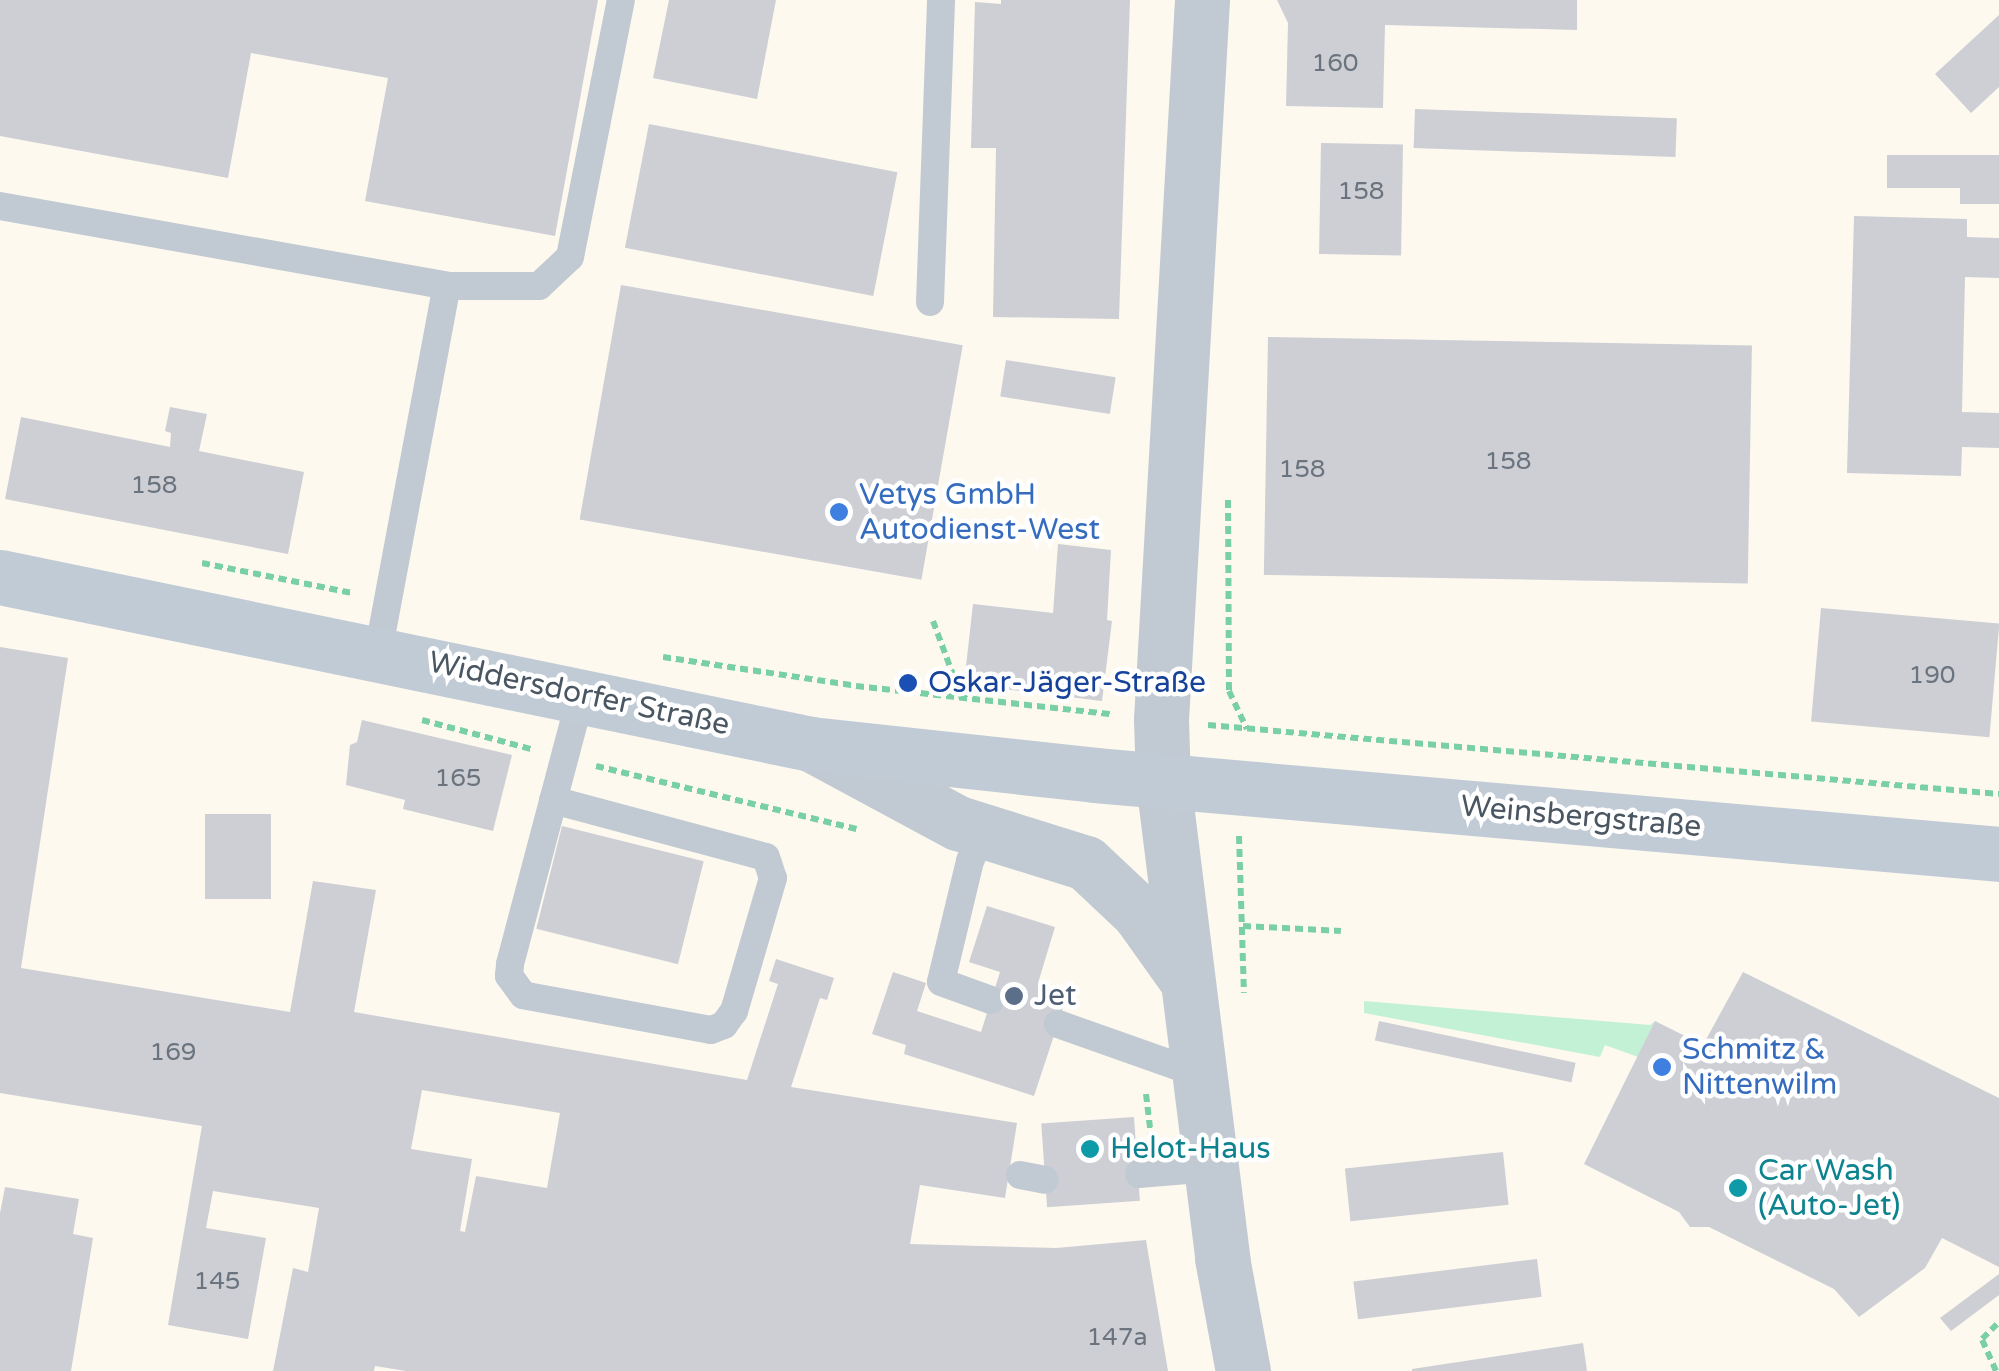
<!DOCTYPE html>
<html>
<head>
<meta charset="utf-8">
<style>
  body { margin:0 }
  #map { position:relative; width:1999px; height:1371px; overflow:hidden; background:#f5f3f3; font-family:"Varela Round",sans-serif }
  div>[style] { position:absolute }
  .commercial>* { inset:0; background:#fdf9ef; transform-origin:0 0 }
  .green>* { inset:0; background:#c3f1d5 }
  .building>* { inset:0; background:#cdcfd5; transform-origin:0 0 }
  .path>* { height:6px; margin-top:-3px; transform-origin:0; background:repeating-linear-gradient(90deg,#7ad0a6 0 8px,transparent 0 13px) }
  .service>* { height:28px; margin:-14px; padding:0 14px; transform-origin:14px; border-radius:14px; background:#c1cad2 }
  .minor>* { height:55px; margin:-27.5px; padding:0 27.5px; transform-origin:27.5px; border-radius:27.5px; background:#c1cad2 }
  .tertiary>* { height:55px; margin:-27.5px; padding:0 27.5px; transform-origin:27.5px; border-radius:27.5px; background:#c1cad2 }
  .secondary>* { height:55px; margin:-27.5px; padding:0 27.5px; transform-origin:27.5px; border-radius:27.5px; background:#c1cbd6 }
  .dots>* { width:28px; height:28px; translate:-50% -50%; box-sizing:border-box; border:5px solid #fff; border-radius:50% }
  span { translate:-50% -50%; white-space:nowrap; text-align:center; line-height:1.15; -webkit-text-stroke:9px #fff; paint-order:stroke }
  .number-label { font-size:25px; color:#6b747e }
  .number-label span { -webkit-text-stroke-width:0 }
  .shop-label { font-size:30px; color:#366cbe }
  .left { translate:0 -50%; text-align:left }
  .transit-label { font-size:30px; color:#164399 }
  .street-label { font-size:30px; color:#4a5661 }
  .service-label { font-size:30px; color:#4e5e75 }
  .culture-label { font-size:30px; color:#0d838f }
</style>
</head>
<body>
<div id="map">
  <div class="commercial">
    <div style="left:0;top:0;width:1999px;height:1371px"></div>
  </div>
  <div class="green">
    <div style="clip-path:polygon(1364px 1001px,1650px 1025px,1655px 1021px,1638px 1057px,1605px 1045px,1600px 1057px,1364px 1013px)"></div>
  </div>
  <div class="building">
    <div style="clip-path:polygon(0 0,598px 0,555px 236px,365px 201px,388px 78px,251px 53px,228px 178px,0 136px)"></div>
    <div style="clip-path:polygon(669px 0,776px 0,757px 99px,653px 78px)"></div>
    <div style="clip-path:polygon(1001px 0,1130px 0,1119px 319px,993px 317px,996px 148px,971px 148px,975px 2px,1001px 4px)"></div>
    <div style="clip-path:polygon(1277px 0,1577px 0,1577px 30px,1385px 25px,1383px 108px,1286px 106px,1288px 23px)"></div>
    <div style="clip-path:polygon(1999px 15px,1999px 87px,1971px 113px,1935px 74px)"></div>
    <div style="left:1415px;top:109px;width:262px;height:39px;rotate:2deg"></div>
    <div style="left:649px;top:124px;width:253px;height:126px;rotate:11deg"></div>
    <div style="left:1321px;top:143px;width:82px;height:111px;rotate:1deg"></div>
    <div style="clip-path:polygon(1887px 155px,1999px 155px,1999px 204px,1960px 204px,1960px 188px,1887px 188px)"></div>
    <div style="clip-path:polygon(1854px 216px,1967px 219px,1967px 237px,1999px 238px,1999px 278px,1965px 277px,1962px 412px,1999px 413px,1999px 448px,1962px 447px,1961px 476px,1847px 473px)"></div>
    <div style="left:621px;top:285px;width:347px;height:238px;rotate:10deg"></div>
    <div style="left:1268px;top:337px;width:484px;height:238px;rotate:1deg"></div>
    <div style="left:1006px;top:360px;width:111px;height:37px;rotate:9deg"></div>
    <div style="clip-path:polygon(170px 407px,207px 414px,199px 451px,304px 472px,288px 554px,5px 499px,21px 417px,170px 447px,171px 433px,165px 431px)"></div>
    <div style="clip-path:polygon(1058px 544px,1111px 550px,1107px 620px,1112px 621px,1102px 701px,964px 684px,973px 604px,1053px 613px)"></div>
    <div style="left:1821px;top:608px;width:179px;height:114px;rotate:5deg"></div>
    <div style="clip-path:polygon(evenodd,0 647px,68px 658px,21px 968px,290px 1012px,313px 881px,376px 890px,354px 1012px,747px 1080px,778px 984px,769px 981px,776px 959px,834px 978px,827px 1000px,820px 998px,791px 1087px,1017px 1123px,1005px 1198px,920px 1185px,910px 1244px,1056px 1248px,1146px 1240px,1168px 1371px,406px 1371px,375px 1366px,374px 1371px,273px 1371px,293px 1268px,308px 1272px,319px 1208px,213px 1191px,206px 1228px,266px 1238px,248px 1339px,168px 1325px,202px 1126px,0 1093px,0 647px,422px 1090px,560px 1113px,547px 1188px,476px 1176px,465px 1232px,460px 1231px,472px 1159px,411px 1149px,422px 1090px)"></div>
    <div style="clip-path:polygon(362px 720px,512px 755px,493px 831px,403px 809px,405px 800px,346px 785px,350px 745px,357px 742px)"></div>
    <div style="left:205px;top:814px;width:66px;height:85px"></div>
    <div style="left:562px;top:826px;width:146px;height:106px;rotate:14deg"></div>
    <div style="clip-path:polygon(987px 906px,1055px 927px,1038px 983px,1068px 993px,1034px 1096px,904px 1054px,906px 1045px,872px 1034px,893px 972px,926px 983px,917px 1011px,981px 1032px,1000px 972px,969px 962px)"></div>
    <div style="clip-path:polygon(1743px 972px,1999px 1098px,1999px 1267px,1942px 1238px,1925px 1268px,1859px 1317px,1834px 1289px,1709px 1227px,1690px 1227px,1679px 1212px,1584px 1164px,1655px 1021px,1703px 1045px)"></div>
    <div style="left:1379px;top:1021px;width:201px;height:20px;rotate:12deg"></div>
    <div style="left:1134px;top:1117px;width:84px;height:93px;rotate:86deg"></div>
    <div style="left:1503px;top:1152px;width:53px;height:159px;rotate:84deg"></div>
    <div style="clip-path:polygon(5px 1187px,79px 1199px,73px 1234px,93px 1238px,71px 1371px,0 1371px,0 1213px)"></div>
    <div style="left:1537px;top:1259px;width:38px;height:185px;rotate:83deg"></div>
    <div style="clip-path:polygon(1999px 1274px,1999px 1295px,1951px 1331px,1940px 1318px)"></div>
    <div style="clip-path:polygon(1583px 1343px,1587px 1371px,1412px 1371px,1412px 1369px)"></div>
  </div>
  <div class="path">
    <div style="left:1228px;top:500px;width:191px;rotate:89.7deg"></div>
    <div style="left:1229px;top:691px;width:42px;rotate:64.7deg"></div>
    <div style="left:202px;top:563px;width:153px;rotate:11.3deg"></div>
    <div style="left:933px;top:621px;width:83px;rotate:69.6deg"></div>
    <div style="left:663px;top:657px;width:195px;rotate:8.5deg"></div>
    <div style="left:856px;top:686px;width:257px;rotate:6.3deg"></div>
    <div style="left:422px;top:720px;width:113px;rotate:14.9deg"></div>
    <div style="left:1208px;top:725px;width:794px;rotate:4.99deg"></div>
    <div style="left:596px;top:766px;width:268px;rotate:13.6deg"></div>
    <div style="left:1239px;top:836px;width:157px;rotate:88.2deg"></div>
    <div style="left:1243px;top:926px;width:98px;rotate:2.9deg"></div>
    <div style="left:1146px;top:1094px;width:42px;rotate:83.2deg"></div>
    <div style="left:1996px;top:1371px;width:35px;rotate:-114deg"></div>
    <div style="left:1982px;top:1339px;width:24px;rotate:-45deg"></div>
  </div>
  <div class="service">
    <div style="left:0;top:206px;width:454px;rotate:10.1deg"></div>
    <div style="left:447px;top:286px;width:92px"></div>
    <div style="left:539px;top:286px;width:42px;rotate:-43.1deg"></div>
    <div style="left:570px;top:257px;width:262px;rotate:-78.8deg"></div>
    <div style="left:930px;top:302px;width:302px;rotate:-87.9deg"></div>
    <div style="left:378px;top:653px;width:373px;rotate:-79.4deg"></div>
    <div style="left:553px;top:800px;width:220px;rotate:15deg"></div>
    <div style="left:766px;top:857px;width:22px;rotate:72deg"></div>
    <div style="left:773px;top:878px;width:139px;rotate:106.3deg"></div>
    <div style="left:734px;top:1011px;width:17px;rotate:126deg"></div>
    <div style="left:724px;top:1025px;width:14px;rotate:159deg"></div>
    <div style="left:711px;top:1030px;width:191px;rotate:-169.5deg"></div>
    <div style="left:523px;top:995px;width:24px;rotate:-126deg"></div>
    <div style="left:509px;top:976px;width:12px;rotate:-85deg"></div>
    <div style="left:510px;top:964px;width:278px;rotate:-75.2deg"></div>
    <div style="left:984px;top:831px;width:33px;rotate:115deg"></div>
    <div style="left:970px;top:861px;width:124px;rotate:103.5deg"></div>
    <div style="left:941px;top:982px;width:53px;rotate:19.8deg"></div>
    <div style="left:1058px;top:1024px;width:150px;rotate:19.5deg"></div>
    <div style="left:1139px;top:1174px;width:72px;rotate:-4.8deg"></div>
    <div style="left:1020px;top:1175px;width:25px;rotate:11deg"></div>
  </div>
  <div class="minor">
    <div style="left:811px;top:744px;width:167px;rotate:28.3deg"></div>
    <div style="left:958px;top:823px;width:134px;rotate:17.4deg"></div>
    <div style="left:1086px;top:863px;width:73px;rotate:43.3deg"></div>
    <div style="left:1139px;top:913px;width:81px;rotate:54.5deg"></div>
  </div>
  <div class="tertiary">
    <div style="left:1202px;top:0;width:720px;rotate:93.26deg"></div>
    <div style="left:1161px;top:719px;width:62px;rotate:88.2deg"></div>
    <div style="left:1163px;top:781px;width:481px;rotate:82.9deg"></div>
    <div style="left:1222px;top:1258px;width:115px;rotate:79.5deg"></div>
  </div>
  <div class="secondary">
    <div style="left:0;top:577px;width:828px;rotate:11.64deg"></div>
    <div style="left:811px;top:744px;width:286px;rotate:6.2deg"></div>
    <div style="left:1095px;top:775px;width:907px;rotate:4.99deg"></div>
  </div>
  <div class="dots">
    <div style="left:839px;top:512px;background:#3f7fe0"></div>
    <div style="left:908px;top:683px;background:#1a4fb4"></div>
    <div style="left:1014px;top:996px;background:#5c6f8a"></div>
    <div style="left:1662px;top:1067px;background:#3f7fe0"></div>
    <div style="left:1090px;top:1149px;background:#0f9aa8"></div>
    <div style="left:1738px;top:1188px;background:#0f9aa8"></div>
  </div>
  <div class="number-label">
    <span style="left:1335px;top:63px">160</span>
    <span style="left:1361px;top:191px">158</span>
    <span style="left:1508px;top:461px">158</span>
    <span style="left:1302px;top:469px">158</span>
    <span style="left:154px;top:485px">158</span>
    <span style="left:1932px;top:675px">190</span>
    <span style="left:458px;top:778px">165</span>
    <span style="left:173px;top:1052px">169</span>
    <span style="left:217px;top:1281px">145</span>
    <span style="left:1117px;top:1337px">147a</span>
  </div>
  <div class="shop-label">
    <span class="left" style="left:859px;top:512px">Vetys GmbH<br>Autodienst-West</span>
    <span class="left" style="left:1682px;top:1067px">Schmitz &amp;<br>Nittenwilm</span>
  </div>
  <div class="transit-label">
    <span class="left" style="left:928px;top:683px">Oskar-Jäger-Straße</span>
  </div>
  <div class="street-label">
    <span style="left:579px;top:694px;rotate:12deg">Widdersdorfer Straße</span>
    <span style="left:1581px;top:817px;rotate:5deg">Weinsbergstraße</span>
  </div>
  <div class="service-label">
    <span class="left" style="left:1034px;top:996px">Jet</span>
  </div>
  <div class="culture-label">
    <span class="left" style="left:1110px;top:1149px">Helot-Haus</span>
    <span class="left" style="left:1758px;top:1188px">Car Wash<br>(Auto-Jet)</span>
  </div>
</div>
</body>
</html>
